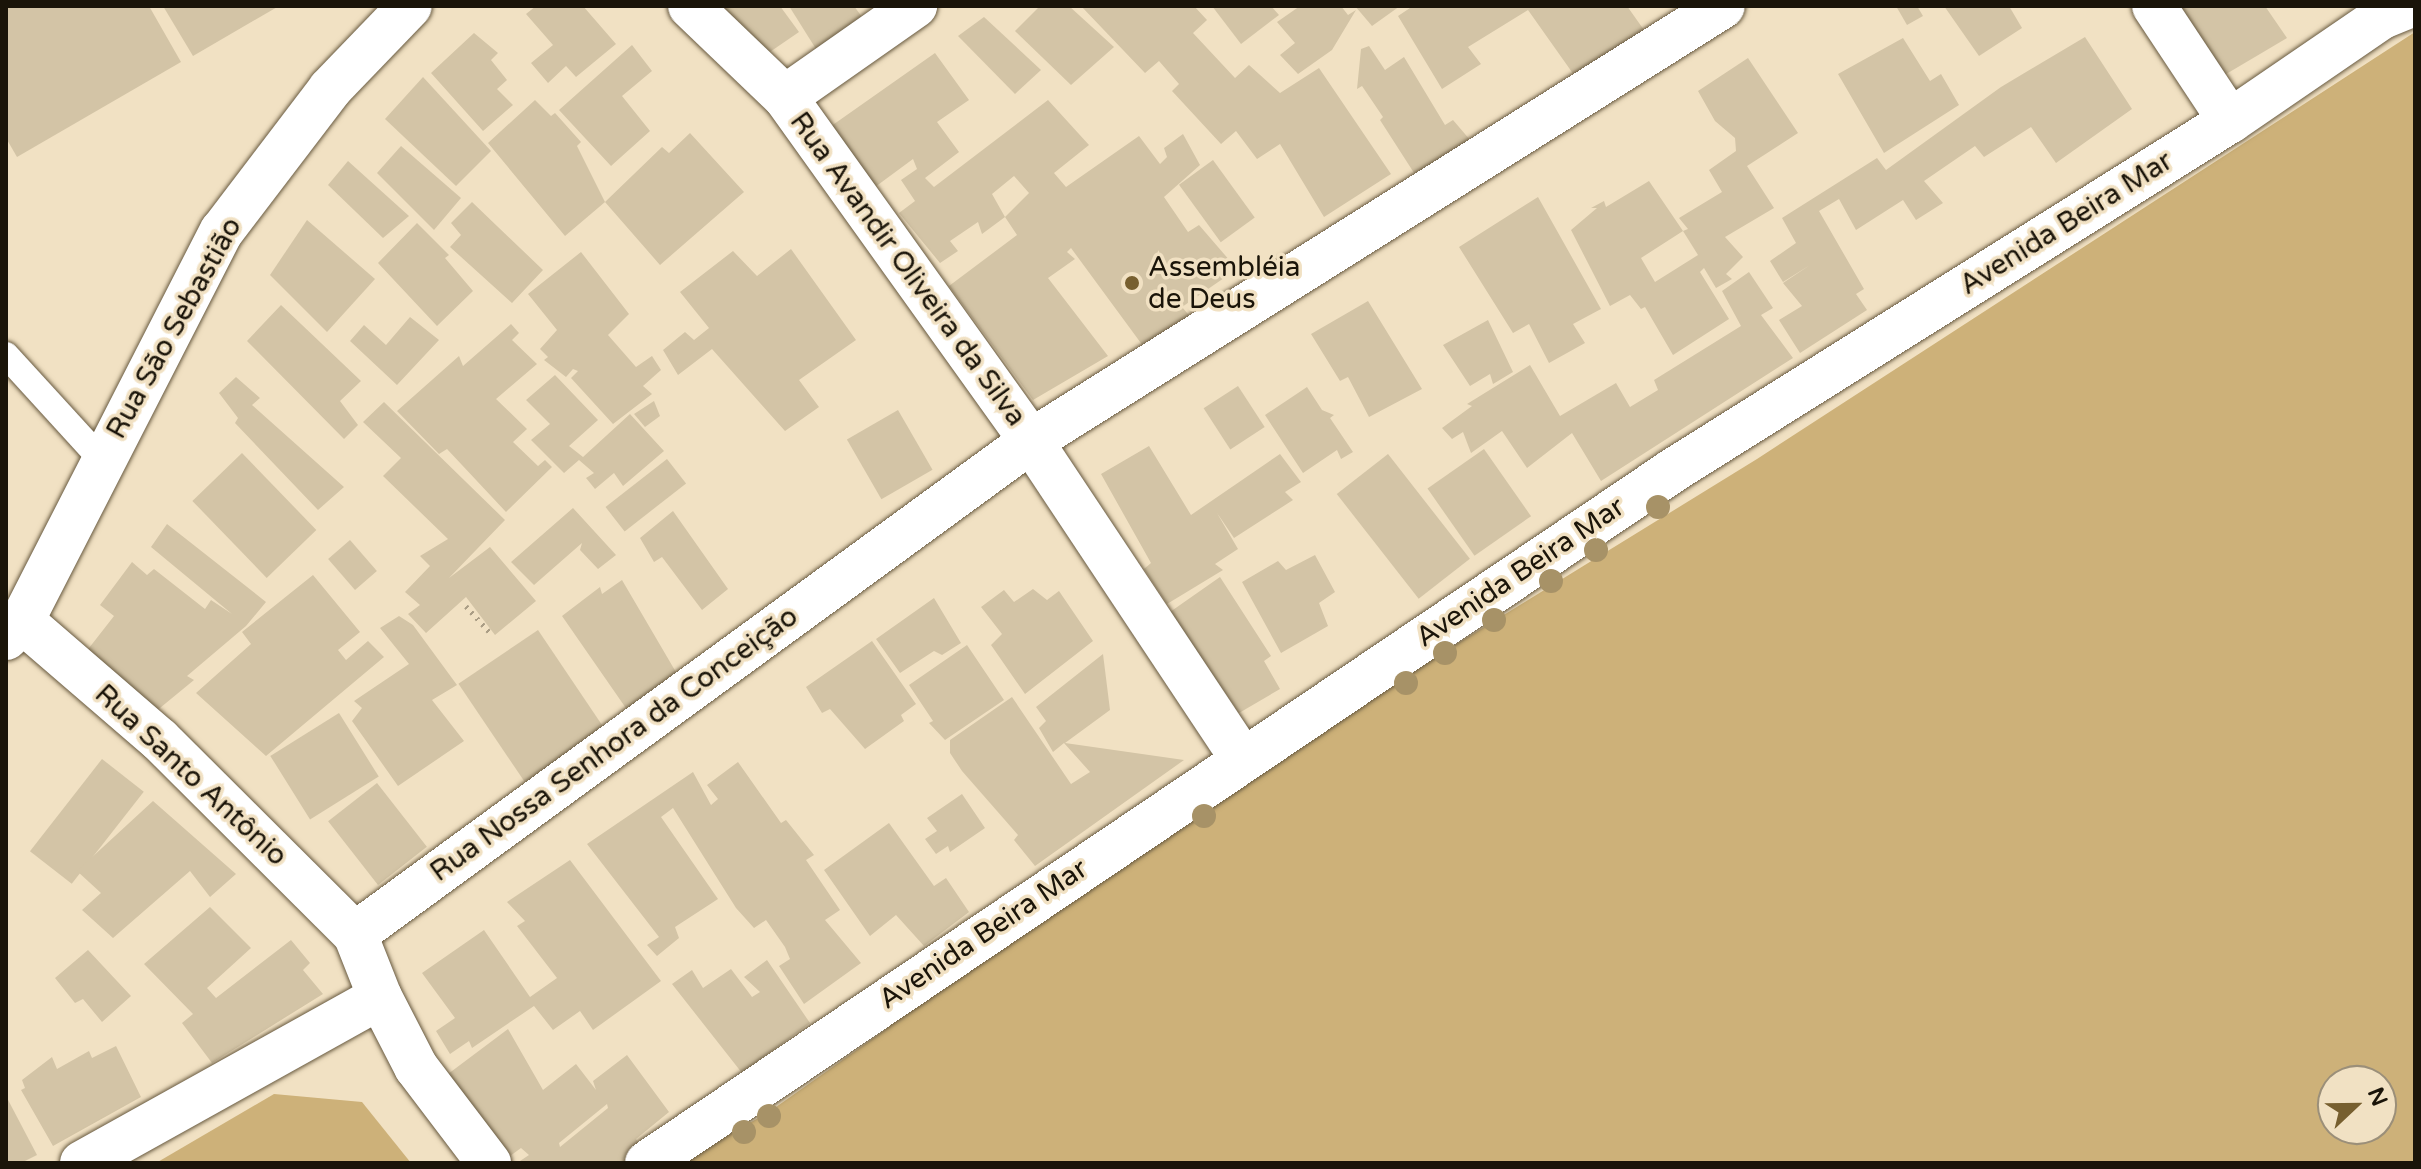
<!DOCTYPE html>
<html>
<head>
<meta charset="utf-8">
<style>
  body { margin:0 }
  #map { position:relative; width:2421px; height:1169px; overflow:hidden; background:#f1e1c3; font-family:"Varela Round",sans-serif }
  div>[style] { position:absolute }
  .green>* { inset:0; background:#cdb179 }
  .building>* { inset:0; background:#d3c4a6; transform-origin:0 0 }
  .path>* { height:5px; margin-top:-2.5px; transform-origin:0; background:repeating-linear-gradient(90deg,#aa9d85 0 2px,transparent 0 8px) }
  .roads { filter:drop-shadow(0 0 2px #67593f) drop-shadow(0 0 2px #67593f) }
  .lane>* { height:26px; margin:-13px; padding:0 13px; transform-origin:13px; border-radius:13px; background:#fff }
  .street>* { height:44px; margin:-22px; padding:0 22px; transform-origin:22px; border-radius:22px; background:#fff }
  .trees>* { width:24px; height:24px; margin:-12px; border-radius:50%; background:#a79267 }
  .dots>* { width:22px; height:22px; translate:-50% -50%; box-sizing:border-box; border:4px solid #f1e1c3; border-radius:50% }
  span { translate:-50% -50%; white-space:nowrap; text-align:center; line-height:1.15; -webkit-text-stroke:7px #f1e1c3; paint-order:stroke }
  .street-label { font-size:28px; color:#1a1409 }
  .poi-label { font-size:28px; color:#1a1409 }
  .left { translate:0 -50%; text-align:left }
  .frame { position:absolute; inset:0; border:8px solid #1a1409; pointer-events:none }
  .north { position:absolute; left:2317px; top:1065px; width:80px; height:80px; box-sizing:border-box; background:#f1e1c3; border:2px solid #9b8f79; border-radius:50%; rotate:68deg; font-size:22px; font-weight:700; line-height:32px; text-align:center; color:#1a1409 }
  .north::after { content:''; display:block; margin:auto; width:28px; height:36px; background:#775f2f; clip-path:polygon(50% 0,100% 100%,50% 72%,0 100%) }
</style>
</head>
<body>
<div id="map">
  <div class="green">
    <div style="clip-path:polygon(evenodd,2415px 32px,2415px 1163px,679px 1163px,769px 1112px,885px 1030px,1017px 915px,1757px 459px,2415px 32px,2333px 1081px,2381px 1081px,2381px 1129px,2333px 1129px,2333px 1081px)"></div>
    <div style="clip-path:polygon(274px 1094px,362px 1102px,411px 1163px,156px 1163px)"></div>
  </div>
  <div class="building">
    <div style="clip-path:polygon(6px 6px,149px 6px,181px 62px,17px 157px,6px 138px)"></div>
    <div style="clip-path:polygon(163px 6px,279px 6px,193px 56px)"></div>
    <div style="clip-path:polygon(536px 6px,583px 6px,616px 44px,576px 77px,566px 66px,548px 83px,531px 63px,553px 45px,526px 14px)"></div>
    <div style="clip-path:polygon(720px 6px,780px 6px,799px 32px,764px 56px)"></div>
    <div style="clip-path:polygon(789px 6px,854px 6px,862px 17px,816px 49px)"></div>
    <div style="clip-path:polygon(1040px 6px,1069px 6px,1114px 47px,1071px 85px,1015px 31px)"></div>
    <div style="clip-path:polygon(1081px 6px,1194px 6px,1207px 20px,1193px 33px,1235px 78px,1249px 65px,1280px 93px,1319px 68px,1391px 174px,1324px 217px,1280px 144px,1257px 159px,1236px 131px,1221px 144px,1172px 91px,1179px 84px,1159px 61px,1145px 73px)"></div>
    <div style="clip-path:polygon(1212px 6px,1271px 6px,1279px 15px,1241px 44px)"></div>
    <div style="clip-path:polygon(1300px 6px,1341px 6px,1348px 15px,1356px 10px,1332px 50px,1298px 74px,1280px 55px,1295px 43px,1277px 22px)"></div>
    <div style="clip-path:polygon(1355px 6px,1400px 6px,1372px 26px)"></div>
    <div style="clip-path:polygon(1413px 6px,1627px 6px,1644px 30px,1574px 75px,1528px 10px,1468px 47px,1481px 64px,1442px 89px,1398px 16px)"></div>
    <div style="clip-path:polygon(1896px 6px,1917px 6px,1923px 16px,1907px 25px)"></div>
    <div style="clip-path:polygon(1944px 6px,2009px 6px,2022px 28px,1979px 56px)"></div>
    <div style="clip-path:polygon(2162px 6px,2265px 6px,2287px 38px,2211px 83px)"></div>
    <div style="clip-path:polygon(984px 17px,1041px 70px,1015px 94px,958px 36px)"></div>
    <div style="clip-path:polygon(474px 33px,498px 53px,491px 60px,507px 80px,497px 89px,513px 105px,483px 131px,431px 73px)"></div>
    <div style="clip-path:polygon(2085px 37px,2132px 109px,2056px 163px,2031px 127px,1984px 157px,1975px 146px,1924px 181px,1943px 203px,1916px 220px,1903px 200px,1856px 230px,1839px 199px,1819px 211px,1864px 289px,1856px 294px,1867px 310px,1800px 353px,1779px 320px,1802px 306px,1783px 283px,1810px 265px,1783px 282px,1770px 261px,1796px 243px,1782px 218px,1877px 158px,1886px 170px,2001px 87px)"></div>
    <div style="clip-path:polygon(1903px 38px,1930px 81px,1941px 74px,1959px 105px,1884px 153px,1838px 74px)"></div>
    <div style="clip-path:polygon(632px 45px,652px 71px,622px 96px,650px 131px,611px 166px,559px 110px)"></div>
    <div style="clip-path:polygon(1369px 46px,1385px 70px,1404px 57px,1445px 125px,1453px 120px,1471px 141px,1416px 176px,1380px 120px,1383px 117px,1362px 86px,1357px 89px,1361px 49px)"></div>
    <div style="clip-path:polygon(935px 53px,969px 100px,937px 122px,959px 152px,925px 178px,934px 187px,1048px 100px,1089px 145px,1054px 173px,1066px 187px,1139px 136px,1160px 164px,1167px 157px,1164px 148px,1183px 134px,1200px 165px,1164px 197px,1188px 232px,1199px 225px,1237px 269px,1182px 307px,1193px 320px,1146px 350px,1071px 248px,1067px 252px,1075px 259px,1048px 278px,1108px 356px,1033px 400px,949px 286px,1017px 235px,1005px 217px,1029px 193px,1014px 176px,992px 194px,1005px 217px,982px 234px,978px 222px,950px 241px,958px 251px,940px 263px,899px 213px,915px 201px,901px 180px,917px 169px,913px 159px,871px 190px,827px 129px)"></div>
    <div style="clip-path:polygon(evenodd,1748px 58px,1798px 133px,1747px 166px,1774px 208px,1725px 237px,1743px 257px,1726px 274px,1732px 279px,1716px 288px,1704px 268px,1700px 272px,1729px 319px,1673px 355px,1645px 307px,1641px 309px,1630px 295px,1610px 306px,1571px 230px,1597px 208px,1591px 208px,1604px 201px,1606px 207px,1649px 181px,1683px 231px,1688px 229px,1679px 218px,1722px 192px,1709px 170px,1736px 151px,1735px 138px,1715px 121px,1698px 91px,1748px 58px,1683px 231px,1698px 255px,1655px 282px,1641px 258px,1683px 231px)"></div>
    <div style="clip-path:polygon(423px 77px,491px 151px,456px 186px,385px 119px)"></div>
    <div style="clip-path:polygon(535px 100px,551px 116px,555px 113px,581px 142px,577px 146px,605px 202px,662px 147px,669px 153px,690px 133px,744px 192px,660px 265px,605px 202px,565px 236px,488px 143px)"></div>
    <div style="clip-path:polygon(401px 146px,461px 198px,434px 230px,377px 173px)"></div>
    <div style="left:1213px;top:160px;width:71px;height:42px;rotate:54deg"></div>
    <div style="clip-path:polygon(348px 161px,409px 216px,383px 238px,328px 185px)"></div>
    <div style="clip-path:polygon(1538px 197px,1601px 309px,1573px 324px,1585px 343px,1549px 363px,1529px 324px,1513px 333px,1459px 247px)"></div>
    <div style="clip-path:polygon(472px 202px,543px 270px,512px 303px,450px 247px,461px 235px,451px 223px)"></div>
    <div style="clip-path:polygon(307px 220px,375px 279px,327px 332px,270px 275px)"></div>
    <div style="clip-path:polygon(417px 223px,449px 255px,445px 258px,473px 291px,437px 326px,378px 263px)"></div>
    <div style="clip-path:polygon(791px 249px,856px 340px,799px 380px,819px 407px,785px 431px,712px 349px,678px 375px,663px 350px,685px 332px,694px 340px,709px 328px,680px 292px,733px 251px,757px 276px)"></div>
    <div style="clip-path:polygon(581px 252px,629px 314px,608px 335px,636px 367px,652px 356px,661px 370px,643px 386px,652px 394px,613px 424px,571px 378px,578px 371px,573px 369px,566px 377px,544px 360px,548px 357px,540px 349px,557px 330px,528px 294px)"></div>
    <div style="clip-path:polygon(1749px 272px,1773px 308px,1761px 315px,1793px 358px,1601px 481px,1572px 433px,1527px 468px,1502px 431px,1471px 453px,1463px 432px,1452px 439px,1442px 428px,1472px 406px,1467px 404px,1530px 365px,1560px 416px,1616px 383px,1630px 407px,1658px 390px,1654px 380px,1741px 326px,1722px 291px)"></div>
    <div style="clip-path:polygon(1368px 301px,1422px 389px,1369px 417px,1348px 377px,1340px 381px,1311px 334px)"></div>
    <div style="clip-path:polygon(281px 305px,361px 381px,340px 401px,358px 425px,344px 439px,247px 341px)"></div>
    <div style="clip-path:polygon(410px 317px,439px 340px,397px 385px,350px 341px,364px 325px,386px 345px)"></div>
    <div style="clip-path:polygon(1488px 320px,1513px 372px,1493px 384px,1490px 374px,1470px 386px,1443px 345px)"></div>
    <div style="clip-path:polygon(511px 324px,519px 333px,512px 340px,537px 364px,496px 399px,527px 429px,513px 442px,538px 466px,545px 460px,552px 467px,506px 512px,447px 449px,439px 454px,397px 411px,459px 356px,463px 366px)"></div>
    <div style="clip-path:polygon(555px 375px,598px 420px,569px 446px,583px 457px,630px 414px,664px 451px,623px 486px,614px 473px,595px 489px,586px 478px,594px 473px,579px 460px,564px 473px,531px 440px,550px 424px,526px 400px)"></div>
    <div style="clip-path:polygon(236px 377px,260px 398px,252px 405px,344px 487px,318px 510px,235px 423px,238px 418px,219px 393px)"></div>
    <div style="left:1238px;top:386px;width:49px;height:41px;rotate:57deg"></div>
    <div style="clip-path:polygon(1307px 387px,1322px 410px,1334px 415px,1330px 418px,1353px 452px,1341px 459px,1337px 450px,1303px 473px,1265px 415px)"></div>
    <div style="clip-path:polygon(654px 401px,660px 416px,645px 427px,634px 414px)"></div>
    <div style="clip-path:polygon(384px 402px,505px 520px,449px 578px,490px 547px,536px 601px,495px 635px,466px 597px,426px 633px,408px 614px,420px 605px,405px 592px,430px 566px,420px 556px,448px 539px,383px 476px,401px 458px,363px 422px)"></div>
    <div style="left:898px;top:410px;width:69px;height:59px;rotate:60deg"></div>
    <div style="clip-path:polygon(1149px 446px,1191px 515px,1280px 454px,1301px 482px,1285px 492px,1293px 500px,1234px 538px,1217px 513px,1238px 549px,1215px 564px,1223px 570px,1167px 604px,1144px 569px,1151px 563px,1101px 474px)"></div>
    <div style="left:1484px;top:449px;width:82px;height:69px;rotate:55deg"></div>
    <div style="left:242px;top:453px;width:107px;height:69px;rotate:46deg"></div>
    <div style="left:1388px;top:454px;width:133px;height:65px;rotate:52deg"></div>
    <div style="left:667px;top:459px;width:31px;height:78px;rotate:52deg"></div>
    <div style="clip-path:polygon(573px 508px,616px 555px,598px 569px,580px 550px,582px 543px,534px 585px,511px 562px)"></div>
    <div style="clip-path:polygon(673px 511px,728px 589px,702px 610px,662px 557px,654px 562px,640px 538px)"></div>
    <div style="clip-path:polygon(167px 524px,266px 602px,246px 626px,187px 676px,194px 680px,149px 717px,82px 657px,114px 616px,100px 605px,132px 562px,147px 575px,154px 569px,205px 609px,211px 600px,232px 614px,151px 547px)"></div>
    <div style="left:350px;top:540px;width:41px;height:29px;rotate:49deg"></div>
    <div style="clip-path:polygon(1315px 555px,1335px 592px,1319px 603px,1328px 626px,1281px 653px,1242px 582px,1278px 561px,1286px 570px)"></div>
    <div style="clip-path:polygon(313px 575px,360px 632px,338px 650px,346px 660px,368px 641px,384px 657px,266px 756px,196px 693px,251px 644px,242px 632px)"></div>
    <div style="clip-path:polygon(1220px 577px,1271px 656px,1264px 661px,1280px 689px,1239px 713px,1170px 612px)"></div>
    <div style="clip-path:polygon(622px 580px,680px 679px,630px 714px,562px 616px,600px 587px,602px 594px)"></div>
    <div style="clip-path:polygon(1033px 589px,1047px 600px,1059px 591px,1093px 641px,1025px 694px,991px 645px,1002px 634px,981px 607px,1004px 590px,1014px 602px)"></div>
    <div style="clip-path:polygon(934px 598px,961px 643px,942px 655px,934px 651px,900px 673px,876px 639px)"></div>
    <div style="clip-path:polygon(399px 616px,413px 625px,457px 685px,432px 700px,464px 741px,398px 786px,352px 721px,362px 708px,354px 701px,409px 664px,380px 628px)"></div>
    <div style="left:538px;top:630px;width:122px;height:96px;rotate:56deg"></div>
    <div style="clip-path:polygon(872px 641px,916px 704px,901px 715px,904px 721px,865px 749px,830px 709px,822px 713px,806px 687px)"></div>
    <div style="clip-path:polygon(967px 645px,1004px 700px,945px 740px,929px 723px,933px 721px,909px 685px)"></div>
    <div style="clip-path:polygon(1103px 654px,1110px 710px,1065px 743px,1184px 760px,1035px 866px,1014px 840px,1018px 835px,962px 771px,950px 753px,950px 740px,1012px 697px,1071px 784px,1090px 772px,1064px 743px,1053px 752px,1039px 728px,1046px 721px,1036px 707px)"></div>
    <div style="left:339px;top:713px;width:75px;height:81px;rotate:58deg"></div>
    <div style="left:102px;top:759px;width:53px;height:117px;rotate:38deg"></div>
    <div style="clip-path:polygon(738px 762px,781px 823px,786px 820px,814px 855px,806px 860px,840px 910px,825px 920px,861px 963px,804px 1004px,779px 966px,790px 959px,785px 947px,766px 920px,754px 928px,736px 908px,673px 808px,661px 817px,718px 899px,675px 927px,679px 938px,657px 956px,647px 945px,659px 937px,587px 844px,693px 772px,711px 805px,718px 799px,707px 785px)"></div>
    <div style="left:377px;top:783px;width:81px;height:62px;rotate:52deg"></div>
    <div style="clip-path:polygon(962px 794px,985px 828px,950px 852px,948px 846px,936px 854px,925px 839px,937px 831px,927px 818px)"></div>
    <div style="clip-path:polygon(153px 801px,236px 874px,210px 897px,190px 871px,113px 938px,82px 910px,101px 893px,77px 871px)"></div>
    <div style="clip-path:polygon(889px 823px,934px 886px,946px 878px,969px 912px,924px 946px,896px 915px,870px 936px,824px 870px)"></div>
    <div style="clip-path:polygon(570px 860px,661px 981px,593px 1030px,580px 1011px,553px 1030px,534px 1006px,472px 1048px,469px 1041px,450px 1054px,436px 1031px,455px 1018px,422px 973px,484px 930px,530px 997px,557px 978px,517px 926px,525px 921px,507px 902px)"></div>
    <div style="clip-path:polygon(210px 907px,251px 948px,207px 988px,216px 998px,291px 940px,310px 963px,303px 970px,323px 994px,212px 1063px,182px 1023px,193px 1014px,144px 964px)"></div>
    <div style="clip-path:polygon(88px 950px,131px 996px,102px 1022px,83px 999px,75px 1003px,55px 978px)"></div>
    <div style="clip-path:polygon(767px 960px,810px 1023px,742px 1073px,672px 984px,692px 970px,703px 988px,731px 969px,752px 997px,760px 992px,744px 977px)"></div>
    <div style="clip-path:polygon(evenodd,508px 1029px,543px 1090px,576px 1064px,596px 1090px,593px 1081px,627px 1055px,669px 1112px,636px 1139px,645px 1152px,630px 1163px,517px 1163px,529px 1155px,521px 1148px,502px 1162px,440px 1080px,508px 1029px,607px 1104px,608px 1108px,560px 1147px,559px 1143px,607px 1104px)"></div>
    <div style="clip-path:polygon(116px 1046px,141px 1097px,53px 1146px,21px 1090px,25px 1088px,22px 1080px,52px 1057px,57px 1069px,89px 1051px,92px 1058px)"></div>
    <div style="clip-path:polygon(6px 1096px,37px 1155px,21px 1163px,6px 1163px)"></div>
  </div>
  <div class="path">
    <div style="left:466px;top:606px;width:36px;rotate:48deg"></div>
  </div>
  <div class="roads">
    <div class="lane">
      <div style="left:6px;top:355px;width:142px;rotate:47.6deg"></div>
    </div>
    <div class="street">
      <div style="left:690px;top:6px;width:132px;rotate:43.8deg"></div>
      <div style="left:785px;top:97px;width:423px;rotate:54.4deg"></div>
      <div style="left:1031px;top:441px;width:381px;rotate:56.4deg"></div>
      <div style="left:2154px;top:6px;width:138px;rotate:56.5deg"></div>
      <div style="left:785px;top:97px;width:159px;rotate:-35deg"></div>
      <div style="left:22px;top:621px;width:182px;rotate:40.8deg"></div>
      <div style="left:160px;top:740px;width:275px;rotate:44.9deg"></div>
      <div style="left:355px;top:934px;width:68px;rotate:68.4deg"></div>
      <div style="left:380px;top:997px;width:79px;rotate:62.8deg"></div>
      <div style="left:416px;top:1067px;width:121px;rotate:52.8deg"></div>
      <div style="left:6px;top:638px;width:23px;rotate:-47deg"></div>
      <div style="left:22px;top:621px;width:438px;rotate:-62.9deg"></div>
      <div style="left:222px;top:231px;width:178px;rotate:-52.7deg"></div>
      <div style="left:330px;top:89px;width:115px;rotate:-46.1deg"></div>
      <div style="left:355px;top:934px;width:837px;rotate:-36.1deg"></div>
      <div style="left:1031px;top:441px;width:817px;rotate:-32.15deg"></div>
      <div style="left:82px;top:1163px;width:341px;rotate:-29.1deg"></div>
      <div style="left:647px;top:1163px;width:1237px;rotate:-34.02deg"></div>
      <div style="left:1672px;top:471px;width:659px;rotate:-32.1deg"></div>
      <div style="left:2230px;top:121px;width:184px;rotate:-34.4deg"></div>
      <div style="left:2382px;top:17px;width:29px;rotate:-22deg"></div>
    </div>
  </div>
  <div class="trees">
    <div style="left:1658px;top:507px"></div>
    <div style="left:1596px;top:550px"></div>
    <div style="left:1551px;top:581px"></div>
    <div style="left:1494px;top:620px"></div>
    <div style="left:1445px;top:653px"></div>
    <div style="left:1406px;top:683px"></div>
    <div style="left:1204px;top:816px"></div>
    <div style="left:769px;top:1116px"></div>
    <div style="left:744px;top:1132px"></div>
  </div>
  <div class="dots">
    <div style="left:1132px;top:283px;background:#775f2f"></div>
  </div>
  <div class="street-label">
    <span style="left:2066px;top:223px;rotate:-32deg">Avenida Beira Mar</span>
    <span style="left:908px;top:269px;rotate:54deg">Rua Avandir Oliveira da Silva</span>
    <span style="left:174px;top:328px;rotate:-61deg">Rua São Sebastião</span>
    <span style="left:1520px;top:572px;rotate:-34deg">Avenida Beira Mar</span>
    <span style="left:614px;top:744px;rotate:-36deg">Rua Nossa Senhora da Conceição</span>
    <span style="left:191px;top:775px;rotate:43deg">Rua Santo Antônio</span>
    <span style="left:983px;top:934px;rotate:-34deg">Avenida Beira Mar</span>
  </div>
  <div class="poi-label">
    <span class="left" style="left:1148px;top:283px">Assembléia<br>de Deus</span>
  </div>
  <div class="frame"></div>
  <div class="north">N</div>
</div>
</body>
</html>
